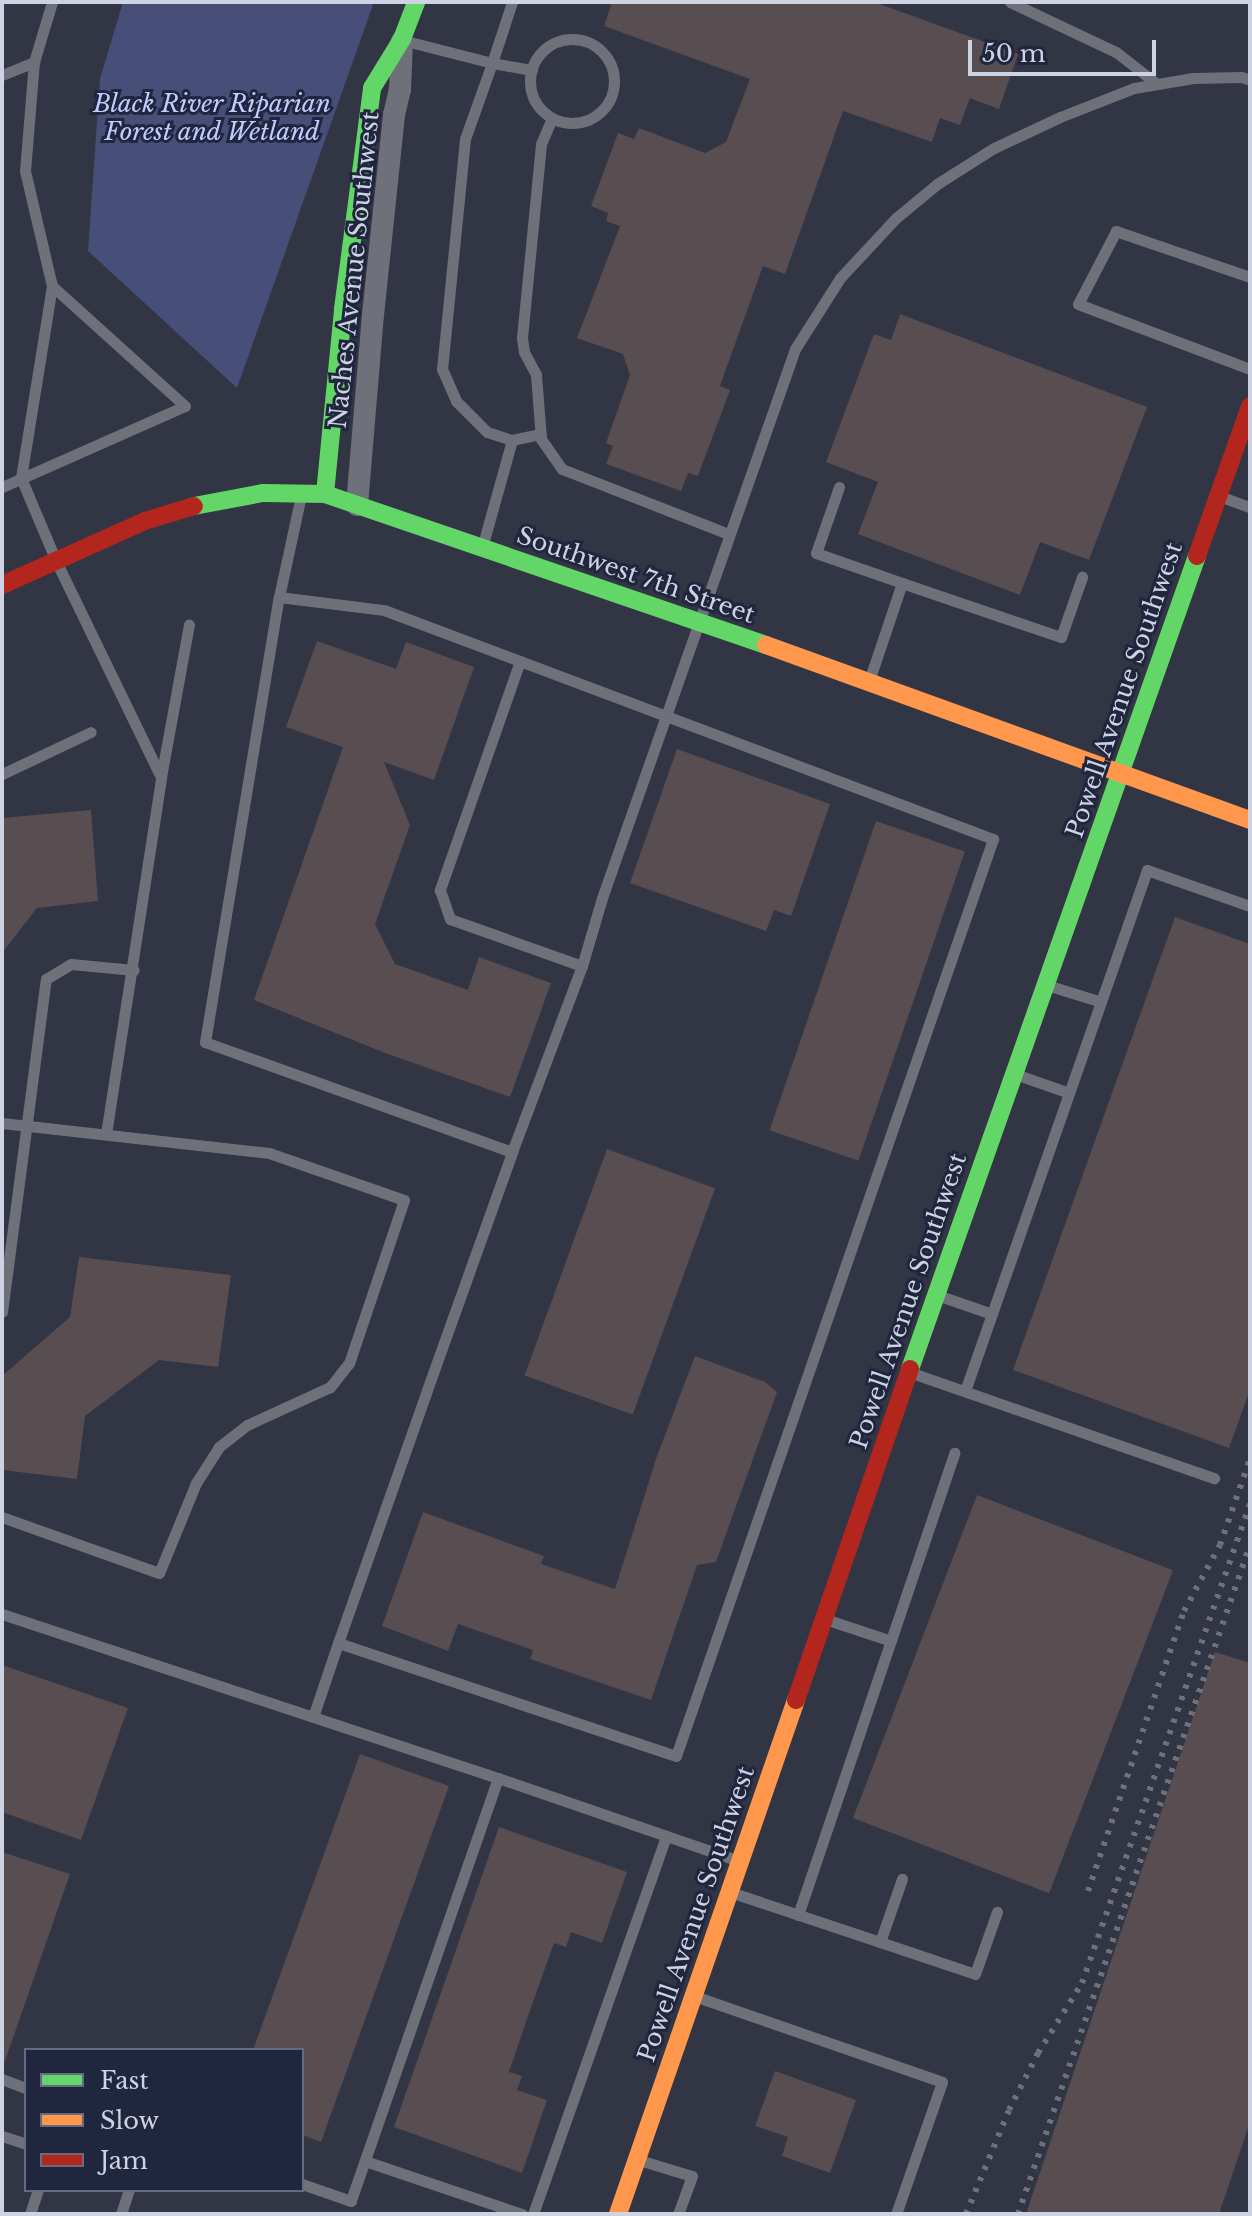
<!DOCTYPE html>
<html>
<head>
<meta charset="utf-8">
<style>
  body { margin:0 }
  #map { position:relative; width:1252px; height:2216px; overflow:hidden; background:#323543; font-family:"Libre Baskerville",serif }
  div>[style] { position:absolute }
  .green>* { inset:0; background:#474f79 }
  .building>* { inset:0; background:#584d50; transform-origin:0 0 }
  .lane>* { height:11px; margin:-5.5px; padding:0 5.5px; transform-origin:5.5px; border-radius:5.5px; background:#6e707a }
  .lane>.ring { margin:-5.5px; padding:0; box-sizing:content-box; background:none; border:11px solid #6e707a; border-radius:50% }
  .street>* { height:22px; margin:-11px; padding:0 11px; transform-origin:11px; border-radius:11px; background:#6e707a }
  .fast>* { height:18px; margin:-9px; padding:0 9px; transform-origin:9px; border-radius:9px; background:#63d668 }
  .slow>* { height:18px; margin:-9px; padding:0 9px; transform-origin:9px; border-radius:9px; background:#ff974d }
  .jam>* { height:18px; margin:-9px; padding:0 9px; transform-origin:9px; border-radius:9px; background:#b3261e }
  .rail>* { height:6px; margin-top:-3px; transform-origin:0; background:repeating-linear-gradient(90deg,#6e717b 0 4px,transparent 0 12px) }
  span { translate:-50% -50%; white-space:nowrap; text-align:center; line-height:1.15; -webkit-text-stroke:6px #21263f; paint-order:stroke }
  .park-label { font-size:24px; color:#c1ccff; font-style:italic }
  .street-label { font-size:24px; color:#ced3e4 }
  .frame { position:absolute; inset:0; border:4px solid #ced3e4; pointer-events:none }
  .legend { position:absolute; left:24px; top:2048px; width:280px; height:144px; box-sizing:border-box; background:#21263f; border:2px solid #666b81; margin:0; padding:10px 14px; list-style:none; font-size:24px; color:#ced3e4 }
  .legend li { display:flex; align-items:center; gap:16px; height:40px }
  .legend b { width:40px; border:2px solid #666b81 }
  .scale { position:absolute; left:968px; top:40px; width:188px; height:36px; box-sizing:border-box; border:4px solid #ced3e4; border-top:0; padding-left:10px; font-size:24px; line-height:28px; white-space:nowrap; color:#ced3e4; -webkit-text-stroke:6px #21263f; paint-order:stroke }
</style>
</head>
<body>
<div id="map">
  <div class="green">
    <div style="clip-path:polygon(123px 2px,374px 2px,237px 388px,88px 251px,100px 79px)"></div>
  </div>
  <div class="building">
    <div style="clip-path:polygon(612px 2px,874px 2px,1018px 54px,999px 109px,970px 98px,960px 125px,940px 118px,932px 142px,843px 111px,785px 274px,763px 266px,720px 386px,730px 390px,698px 476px,688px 473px,681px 491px,606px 464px,613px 446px,606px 443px,630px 375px,623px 354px,577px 338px,620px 226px,606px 221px,608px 213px,591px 206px,618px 133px,634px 139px,639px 128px,705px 153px,726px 142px,750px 79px,604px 26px)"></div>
    <div style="clip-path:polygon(900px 314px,1147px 407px,1089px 560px,1040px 542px,1020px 595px,858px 534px,878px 482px,826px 462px,874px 334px,891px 340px)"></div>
    <div style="clip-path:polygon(317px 641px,396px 669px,406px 642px,474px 667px,434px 780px,384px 762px,410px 825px,375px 924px,395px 964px,468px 990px,479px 957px,551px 983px,510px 1097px,385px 1053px,254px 1000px,343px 747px,286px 727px)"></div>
    <div style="clip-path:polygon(677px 749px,830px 804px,791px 916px,774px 910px,766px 931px,630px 883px)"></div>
    <div style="clip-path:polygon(91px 810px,98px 901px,37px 908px,2px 953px,2px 818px)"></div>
    <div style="left:876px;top:821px;width:94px;height:327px;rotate:19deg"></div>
    <div style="clip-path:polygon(1175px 917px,1250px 944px,1250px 1390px,1229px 1448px,1013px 1370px)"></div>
    <div style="left:607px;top:1149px;width:115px;height:241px;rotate:20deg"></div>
    <div style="clip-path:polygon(79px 1257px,231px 1275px,218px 1367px,159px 1360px,85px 1416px,77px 1479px,2px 1470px,2px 1376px,70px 1317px)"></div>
    <div style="clip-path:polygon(695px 1356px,765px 1382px,777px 1392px,716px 1562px,697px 1565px,651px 1700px,530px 1659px,533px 1650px,458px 1624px,448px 1651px,382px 1626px,423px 1512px,544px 1556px,541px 1564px,615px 1589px,657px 1456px)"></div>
    <div style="left:977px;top:1495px;width:210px;height:346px;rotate:21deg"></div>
    <div style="clip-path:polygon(1215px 1652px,1250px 1663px,1250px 2122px,1219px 2214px,1026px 2214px)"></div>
    <div style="clip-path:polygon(2px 1665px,128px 1708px,81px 1840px,2px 1812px)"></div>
    <div style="clip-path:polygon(360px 1754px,449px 1786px,321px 2142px,302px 2135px,302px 2050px,253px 2050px)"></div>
    <div style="clip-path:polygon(499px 1827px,627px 1872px,602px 1943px,571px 1932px,566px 1947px,554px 1943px,527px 2019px,509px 2072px,522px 2076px,517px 2090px,547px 2100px,522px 2173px,394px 2127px)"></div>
    <div style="clip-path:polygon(2px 1852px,70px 1874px,5px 2061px,2px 2061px)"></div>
    <div style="clip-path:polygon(775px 2071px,856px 2100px,830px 2173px,782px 2156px,788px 2137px,755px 2126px)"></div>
  </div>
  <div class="lane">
    <div style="left:1010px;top:2px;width:117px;rotate:25.3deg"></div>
    <div style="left:1116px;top:52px;width:52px;rotate:38deg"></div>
    <div class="ring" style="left:530px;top:39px;width:73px;height:73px"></div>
    <div style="left:406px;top:41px;width:89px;rotate:14.3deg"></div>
    <div style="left:492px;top:63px;width:64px;rotate:-71.8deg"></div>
    <div style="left:532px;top:70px;width:41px;rotate:-170.1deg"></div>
    <div style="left:492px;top:63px;width:81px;rotate:109.6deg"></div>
    <div style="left:465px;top:139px;width:231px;rotate:95.7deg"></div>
    <div style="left:442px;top:369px;width:35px;rotate:66deg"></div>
    <div style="left:456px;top:401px;width:44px;rotate:45deg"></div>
    <div style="left:487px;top:432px;width:26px;rotate:18deg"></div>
    <div style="left:512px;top:440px;width:29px;rotate:-12deg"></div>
    <div style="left:2px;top:75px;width:35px;rotate:-22deg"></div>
    <div style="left:552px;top:118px;width:28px;rotate:113deg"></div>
    <div style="left:541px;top:144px;width:195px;rotate:95.6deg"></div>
    <div style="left:522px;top:338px;width:14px;rotate:82deg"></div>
    <div style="left:524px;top:352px;width:26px;rotate:62deg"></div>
    <div style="left:536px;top:375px;width:64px;rotate:85.5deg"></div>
    <div style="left:541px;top:439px;width:37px;rotate:55deg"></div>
    <div style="left:562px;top:469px;width:179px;rotate:21.3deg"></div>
    <div style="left:1250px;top:277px;width:142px;rotate:-161.1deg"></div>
    <div style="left:1116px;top:231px;width:82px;rotate:117.5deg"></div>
    <div style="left:1078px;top:304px;width:184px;rotate:20.7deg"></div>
    <div style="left:52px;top:286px;width:194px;rotate:99.2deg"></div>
    <div style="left:21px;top:478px;width:90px;rotate:67.1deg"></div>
    <div style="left:56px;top:561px;width:240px;rotate:64.1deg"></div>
    <div style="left:2px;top:487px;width:200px;rotate:-23.9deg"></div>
    <div style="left:185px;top:406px;width:179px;rotate:-137.9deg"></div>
    <div style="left:52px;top:286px;width:118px;rotate:-103.2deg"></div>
    <div style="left:25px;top:171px;width:109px;rotate:-85.3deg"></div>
    <div style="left:34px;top:62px;width:63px;rotate:-73.3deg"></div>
    <div style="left:839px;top:487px;width:70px;rotate:109.2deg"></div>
    <div style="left:816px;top:553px;width:91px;rotate:19.2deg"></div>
    <div style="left:1219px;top:496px;width:33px;rotate:20deg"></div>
    <div style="left:483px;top:544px;width:108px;rotate:-74.4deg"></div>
    <div style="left:279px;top:597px;width:104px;rotate:-77.8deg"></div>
    <div style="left:520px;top:661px;width:243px;rotate:109.3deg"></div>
    <div style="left:440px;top:890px;width:31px;rotate:71deg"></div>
    <div style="left:450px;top:919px;width:140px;rotate:19.6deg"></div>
    <div style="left:870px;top:678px;width:100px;rotate:-71.4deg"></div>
    <div style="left:902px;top:583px;width:168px;rotate:18.8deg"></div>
    <div style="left:1061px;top:637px;width:64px;rotate:-70.7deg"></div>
    <div style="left:2px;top:774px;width:98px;rotate:-25.3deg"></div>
    <div style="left:1050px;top:986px;width:53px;rotate:17.4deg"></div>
    <div style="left:1018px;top:1075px;width:54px;rotate:19.4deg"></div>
    <div style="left:2px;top:1123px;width:269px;rotate:6.4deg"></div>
    <div style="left:269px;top:1153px;width:143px;rotate:19.2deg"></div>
    <div style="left:404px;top:1200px;width:172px;rotate:108.6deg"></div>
    <div style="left:349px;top:1363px;width:31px;rotate:128deg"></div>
    <div style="left:330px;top:1387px;width:91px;rotate:155.4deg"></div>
    <div style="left:247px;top:1425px;width:36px;rotate:142deg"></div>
    <div style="left:219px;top:1447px;width:43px;rotate:122.6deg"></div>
    <div style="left:196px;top:1483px;width:97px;rotate:112.3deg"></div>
    <div style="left:159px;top:1573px;width:167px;rotate:-160.4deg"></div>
    <div style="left:106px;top:1134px;width:361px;rotate:-81.2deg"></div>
    <div style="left:161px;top:777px;width:155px;rotate:-79.6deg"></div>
    <div style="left:512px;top:1152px;width:199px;rotate:-69.4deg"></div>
    <div style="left:582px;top:966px;width:71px;rotate:-73.6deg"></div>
    <div style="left:602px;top:898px;width:582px;rotate:-70.63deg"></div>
    <div style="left:795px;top:349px;width:84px;rotate:-57.6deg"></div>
    <div style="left:840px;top:278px;width:82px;rotate:-47deg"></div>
    <div style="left:896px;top:218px;width:53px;rotate:-39.7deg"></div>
    <div style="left:937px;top:184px;width:67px;rotate:-32.3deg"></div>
    <div style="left:994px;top:148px;width:73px;rotate:-25.2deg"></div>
    <div style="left:1060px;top:117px;width:79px;rotate:-21.4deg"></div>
    <div style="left:1134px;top:88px;width:60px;rotate:-9.6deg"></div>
    <div style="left:1193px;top:78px;width:48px;rotate:-1.2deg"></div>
    <div style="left:1241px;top:77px;width:9px;rotate:18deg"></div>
    <div style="left:940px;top:1296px;width:55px;rotate:19.1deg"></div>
    <div style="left:2px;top:1312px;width:336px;rotate:-82.5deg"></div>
    <div style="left:46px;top:979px;width:29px;rotate:-31deg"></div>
    <div style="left:71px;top:964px;width:63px;rotate:5.4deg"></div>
    <div style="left:912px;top:1373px;width:320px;rotate:19.2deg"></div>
    <div style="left:965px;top:1391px;width:552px;rotate:-70.74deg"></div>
    <div style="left:1147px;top:870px;width:109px;rotate:19.3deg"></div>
    <div style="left:2px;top:1614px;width:522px;rotate:18.3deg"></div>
    <div style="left:498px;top:1778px;width:448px;rotate:109.2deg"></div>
    <div style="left:351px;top:2201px;width:52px;rotate:-160.9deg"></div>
    <div style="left:828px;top:1620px;width:66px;rotate:18.4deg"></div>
    <div style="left:313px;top:1717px;width:78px;rotate:-71.3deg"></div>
    <div style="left:338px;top:1643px;width:268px;rotate:-70.6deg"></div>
    <div style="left:427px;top:1390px;width:253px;rotate:-70.3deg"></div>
    <div style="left:512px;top:1152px;width:326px;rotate:-160.3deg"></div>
    <div style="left:205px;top:1042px;width:451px;rotate:-80.6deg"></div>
    <div style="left:279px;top:597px;width:106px;rotate:7.1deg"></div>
    <div style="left:384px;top:610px;width:651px;rotate:20.61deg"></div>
    <div style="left:993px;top:839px;width:970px;rotate:109.07deg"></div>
    <div style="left:676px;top:1756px;width:356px;rotate:-161.5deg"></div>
    <div style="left:498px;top:1778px;width:252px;rotate:19deg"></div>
    <div style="left:733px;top:1893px;width:155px;rotate:18.4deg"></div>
    <div style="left:880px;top:1942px;width:67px;rotate:-70.8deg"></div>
    <div style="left:798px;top:1915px;width:488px;rotate:-71.3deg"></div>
    <div style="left:880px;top:1942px;width:100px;rotate:18.6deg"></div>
    <div style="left:975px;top:1974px;width:66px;rotate:-70.5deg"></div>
    <div style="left:697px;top:1997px;width:259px;rotate:19.1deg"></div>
    <div style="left:942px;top:2082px;width:140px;rotate:109.2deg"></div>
    <div style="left:2px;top:2079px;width:26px;rotate:21deg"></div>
    <div style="left:2px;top:2136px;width:25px;rotate:18deg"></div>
    <div style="left:639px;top:2160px;width:55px;rotate:16.8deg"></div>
    <div style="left:692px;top:2176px;width:40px;rotate:110.2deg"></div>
    <div style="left:365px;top:2161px;width:166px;rotate:18.7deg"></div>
    <div style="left:30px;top:2214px;width:25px;rotate:-72deg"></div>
    <div style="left:121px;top:2214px;width:25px;rotate:-72deg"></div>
    <div style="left:533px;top:2214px;width:401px;rotate:-70.6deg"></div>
  </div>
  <div class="street">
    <div style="left:357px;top:505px;width:191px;rotate:-85.2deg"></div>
    <div style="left:373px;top:315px;width:201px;rotate:-84deg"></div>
    <div style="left:394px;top:115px;width:26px;rotate:-77deg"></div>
    <div style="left:400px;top:90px;width:49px;rotate:-87.7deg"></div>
  </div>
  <div class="fast">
    <div style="left:325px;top:494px;width:186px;rotate:-84.4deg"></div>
    <div style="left:343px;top:309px;width:223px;rotate:-82.5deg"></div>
    <div style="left:372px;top:88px;width:57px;rotate:-58.5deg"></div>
    <div style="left:402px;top:39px;width:40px;rotate:-69deg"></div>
    <div style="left:194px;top:506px;width:70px;rotate:-10.7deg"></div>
    <div style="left:263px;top:493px;width:62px;rotate:0.9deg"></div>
    <div style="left:325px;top:494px;width:466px;rotate:18.9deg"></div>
    <div style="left:910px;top:1369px;width:862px;rotate:-70.56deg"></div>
  </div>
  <div class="slow">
    <div style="left:766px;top:645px;width:515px;rotate:19.88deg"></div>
    <div style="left:618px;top:2214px;width:544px;rotate:-70.9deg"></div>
  </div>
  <div class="jam">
    <div style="left:1197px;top:556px;width:159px;rotate:-70.5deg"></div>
    <div style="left:2px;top:585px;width:157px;rotate:-24.1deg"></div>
    <div style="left:145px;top:521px;width:51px;rotate:-17deg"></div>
    <div style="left:796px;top:1700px;width:350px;rotate:-71deg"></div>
  </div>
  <div class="rail">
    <div style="left:1088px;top:1891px;width:296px;rotate:-71.1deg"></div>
    <div style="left:1184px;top:1611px;width:75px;rotate:-61.4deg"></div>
    <div style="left:1220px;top:1545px;width:91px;rotate:-70.8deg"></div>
    <div style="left:966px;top:2214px;width:113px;rotate:-67.5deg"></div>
    <div style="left:1009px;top:2110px;width:64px;rotate:-63deg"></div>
    <div style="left:1038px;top:2053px;width:83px;rotate:-57.8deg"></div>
    <div style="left:1082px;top:1983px;width:508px;rotate:-70.67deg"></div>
    <div style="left:1018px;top:2214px;width:708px;rotate:-70.87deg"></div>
  </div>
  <div class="park-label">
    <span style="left:212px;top:118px">Black River Riparian<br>Forest and Wetland</span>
  </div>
  <div class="street-label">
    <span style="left:354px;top:270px;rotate:-84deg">Naches Avenue Southwest</span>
    <span style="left:636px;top:575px;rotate:19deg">Southwest 7th Street</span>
    <span style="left:1124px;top:690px;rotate:-71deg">Powell Avenue Southwest</span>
    <span style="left:908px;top:1301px;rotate:-71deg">Powell Avenue Southwest</span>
    <span style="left:696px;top:1914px;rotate:-71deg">Powell Avenue Southwest</span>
  </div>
  <div class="frame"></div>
  <ul class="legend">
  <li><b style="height:10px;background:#63d668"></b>Fast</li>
  <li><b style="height:10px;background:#ff974d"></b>Slow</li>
  <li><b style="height:10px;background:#b3261e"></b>Jam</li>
  </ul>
  <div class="scale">50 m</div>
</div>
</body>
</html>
